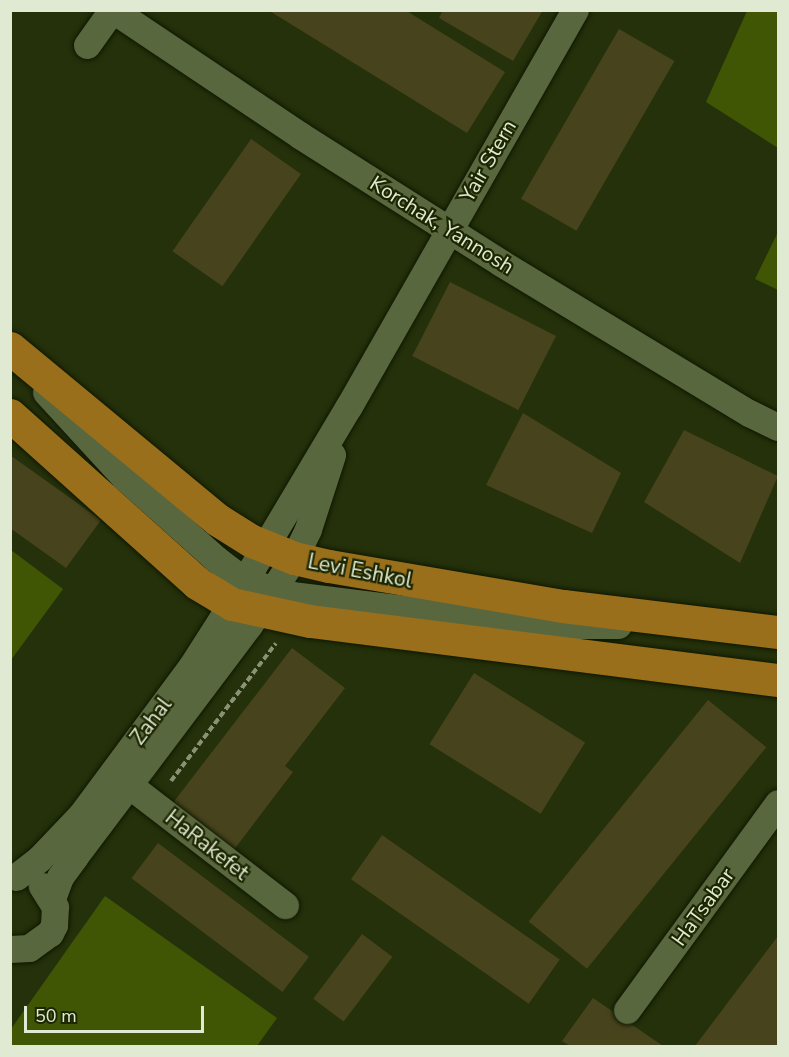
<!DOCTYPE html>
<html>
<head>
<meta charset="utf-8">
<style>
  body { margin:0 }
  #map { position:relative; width:789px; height:1057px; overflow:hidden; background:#25310a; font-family:"Nunito Sans",sans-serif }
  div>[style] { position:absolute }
  .green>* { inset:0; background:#405605 }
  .building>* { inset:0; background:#47441d; transform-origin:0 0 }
  .path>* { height:4px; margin-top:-2px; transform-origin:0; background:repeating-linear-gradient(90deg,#899374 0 6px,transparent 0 9px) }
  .roads { filter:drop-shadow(0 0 2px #0f1800) drop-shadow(0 0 2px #0f1800) }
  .minor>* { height:27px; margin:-13.5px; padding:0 13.5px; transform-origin:13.5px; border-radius:13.5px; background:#59673f }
  .major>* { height:33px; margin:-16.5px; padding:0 16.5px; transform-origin:16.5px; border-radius:16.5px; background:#996f1c }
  span { translate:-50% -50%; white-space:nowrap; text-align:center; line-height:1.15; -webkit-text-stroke:4.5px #1c2701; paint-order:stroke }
  .street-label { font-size:21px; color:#e0e9d2 }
  .frame { position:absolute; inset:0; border:12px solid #e0e9d2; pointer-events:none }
  .scale { position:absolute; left:24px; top:1006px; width:180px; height:27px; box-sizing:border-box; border:3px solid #e0e9d2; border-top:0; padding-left:8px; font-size:18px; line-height:21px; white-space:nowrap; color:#e0e9d2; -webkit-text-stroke:4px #1c2701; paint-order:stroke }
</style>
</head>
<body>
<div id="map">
  <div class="green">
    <div style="clip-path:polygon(747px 11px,778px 11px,778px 148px,706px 102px)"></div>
    <div style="clip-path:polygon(778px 232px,778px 290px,755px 279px)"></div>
    <div style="clip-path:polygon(11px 550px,63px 589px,11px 660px)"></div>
    <div style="clip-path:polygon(105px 896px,277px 1018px,257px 1046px,11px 1046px,11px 1029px)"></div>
  </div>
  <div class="building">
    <div style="clip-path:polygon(268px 10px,405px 10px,505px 72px,467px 133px)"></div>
    <div style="clip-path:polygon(443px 10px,543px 10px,513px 61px,439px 18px)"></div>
    <div style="left:619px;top:29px;width:64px;height:196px;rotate:30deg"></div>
    <div style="left:251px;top:139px;width:61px;height:137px;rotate:35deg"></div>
    <div style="left:450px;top:282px;width:119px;height:83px;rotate:27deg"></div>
    <div style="clip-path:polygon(523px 413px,621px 473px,592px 533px,486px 485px)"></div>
    <div style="clip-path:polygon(684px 430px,778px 476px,740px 563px,644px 502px)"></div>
    <div style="clip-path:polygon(10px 455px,101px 520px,66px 568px,10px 528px)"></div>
    <div style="clip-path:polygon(292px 648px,345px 688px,285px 766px,293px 772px,233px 851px,172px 804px)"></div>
    <div style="left:474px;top:673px;width:131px;height:84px;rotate:32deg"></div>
    <div style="left:708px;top:700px;width:75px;height:285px;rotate:39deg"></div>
    <div style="left:382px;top:835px;width:217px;height:54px;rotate:35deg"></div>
    <div style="left:158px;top:843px;width:189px;height:44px;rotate:37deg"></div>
    <div style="left:362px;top:934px;width:38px;height:81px;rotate:37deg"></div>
    <div style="clip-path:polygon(778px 936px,778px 1046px,695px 1046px)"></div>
    <div style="clip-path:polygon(593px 998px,663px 1046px,570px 1046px,562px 1041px)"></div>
  </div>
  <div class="path">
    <div style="left:171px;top:781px;width:173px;rotate:-52.7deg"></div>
    <div style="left:10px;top:1005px;width:1px"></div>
  </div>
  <div class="roads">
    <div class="minor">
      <div style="left:113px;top:10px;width:226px;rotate:33.8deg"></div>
      <div style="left:301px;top:136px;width:237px;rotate:32.4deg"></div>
      <div style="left:501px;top:263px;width:290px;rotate:31.2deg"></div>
      <div style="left:749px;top:413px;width:32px;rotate:26deg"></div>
      <div style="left:87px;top:45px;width:43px;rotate:-54.5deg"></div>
      <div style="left:46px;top:392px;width:115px;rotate:47.5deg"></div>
      <div style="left:124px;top:477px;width:123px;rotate:41.7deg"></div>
      <div style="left:216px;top:559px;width:36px;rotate:37deg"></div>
      <div style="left:245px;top:581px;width:49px;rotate:16.6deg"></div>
      <div style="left:292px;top:595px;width:194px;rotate:7.1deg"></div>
      <div style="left:485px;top:619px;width:79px;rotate:4.3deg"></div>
      <div style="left:564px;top:625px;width:54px"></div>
      <div style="left:129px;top:785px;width:197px;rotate:37.6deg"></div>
      <div style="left:16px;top:877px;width:29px;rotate:-38deg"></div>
      <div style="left:39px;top:859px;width:61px;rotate:-46.3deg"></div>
      <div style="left:81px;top:815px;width:184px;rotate:-53.4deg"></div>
      <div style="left:191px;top:667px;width:59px;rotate:-57.4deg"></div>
      <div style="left:223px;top:617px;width:246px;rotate:-59.2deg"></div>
      <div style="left:349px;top:406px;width:456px;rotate:-60.3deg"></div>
      <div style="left:52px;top:899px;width:23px;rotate:-70deg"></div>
      <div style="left:60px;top:877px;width:26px;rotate:-54deg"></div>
      <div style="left:75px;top:856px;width:289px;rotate:-53deg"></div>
      <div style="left:249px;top:625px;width:81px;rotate:-56.1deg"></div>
      <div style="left:294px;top:558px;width:32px;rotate:-64deg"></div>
      <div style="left:308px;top:529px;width:78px;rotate:-72deg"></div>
      <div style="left:10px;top:949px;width:19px;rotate:-3deg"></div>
      <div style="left:29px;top:948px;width:26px;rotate:-36deg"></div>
      <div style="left:50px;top:933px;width:9px;rotate:-63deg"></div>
      <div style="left:54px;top:925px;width:18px;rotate:-87deg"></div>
      <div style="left:55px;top:907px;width:25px;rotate:-122deg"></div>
      <div style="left:627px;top:1010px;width:256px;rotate:-53.9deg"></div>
    </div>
    <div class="major">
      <div style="left:10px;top:348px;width:270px;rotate:39.6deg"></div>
      <div style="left:218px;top:520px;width:40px;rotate:32deg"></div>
      <div style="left:252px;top:541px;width:45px;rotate:22deg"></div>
      <div style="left:294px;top:558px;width:36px;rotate:13deg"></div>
      <div style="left:329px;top:566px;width:237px;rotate:9.7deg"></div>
      <div style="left:563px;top:606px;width:217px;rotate:6.9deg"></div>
      <div style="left:10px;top:415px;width:251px;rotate:41.9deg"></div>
      <div style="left:197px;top:583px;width:41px;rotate:31deg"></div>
      <div style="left:232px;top:604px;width:80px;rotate:12.3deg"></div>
      <div style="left:310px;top:621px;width:472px;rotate:7.2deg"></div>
    </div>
  </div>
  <div class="street-label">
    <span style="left:488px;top:161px;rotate:-60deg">Yair Stern</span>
    <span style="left:442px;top:225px;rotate:32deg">Korchak, Yannosh</span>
    <span style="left:360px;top:571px;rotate:11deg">Levi Eshkol</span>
    <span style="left:151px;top:721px;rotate:-53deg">Zahal</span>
    <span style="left:207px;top:845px;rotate:38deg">HaRakefet</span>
    <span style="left:703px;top:907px;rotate:-54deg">HaTsabar</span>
  </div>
  <div class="frame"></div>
  <div class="scale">50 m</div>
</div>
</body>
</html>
